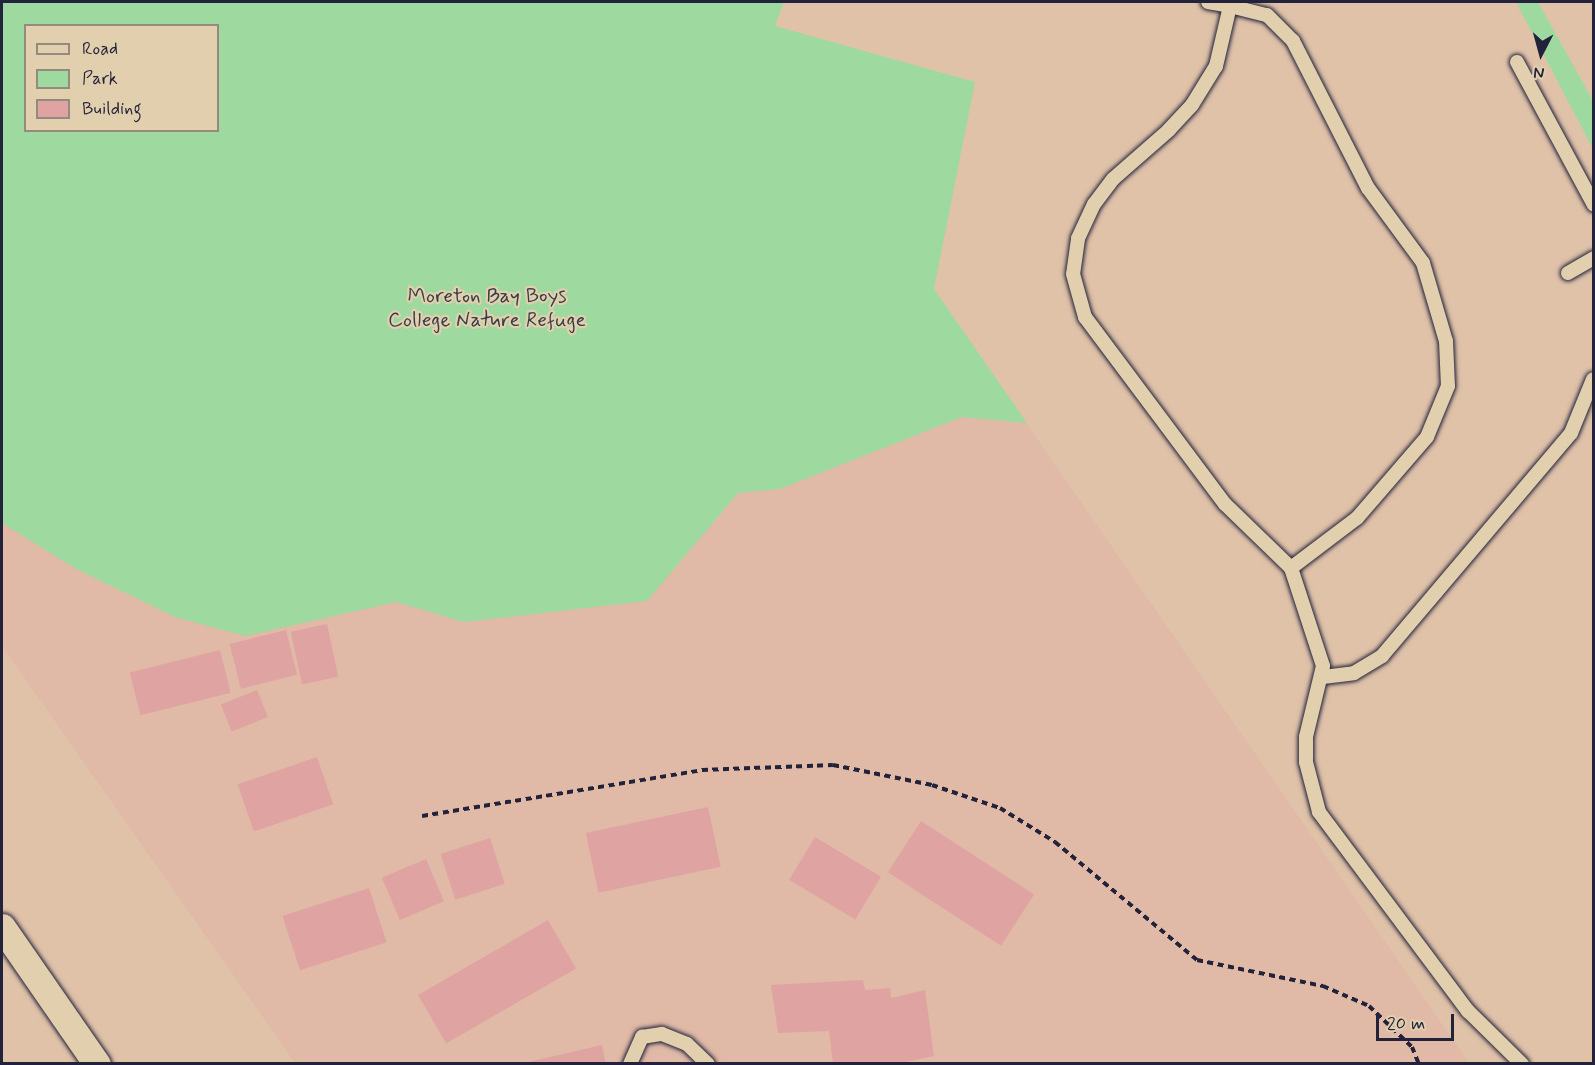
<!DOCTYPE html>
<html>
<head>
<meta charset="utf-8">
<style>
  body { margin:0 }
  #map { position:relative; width:1595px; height:1065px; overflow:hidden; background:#e0c2a9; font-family:Mynerve,sans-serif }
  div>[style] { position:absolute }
  .built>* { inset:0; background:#e0b9a7 }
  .green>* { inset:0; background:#9ed99f }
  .building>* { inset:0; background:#dfa4a1; transform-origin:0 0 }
  .path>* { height:4px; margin-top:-2px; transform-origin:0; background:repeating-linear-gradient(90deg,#22223b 0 6px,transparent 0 10.5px) }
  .roads { filter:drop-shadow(0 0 2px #22223b) drop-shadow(0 0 2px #22223b) }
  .service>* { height:14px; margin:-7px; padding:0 7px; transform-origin:7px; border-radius:7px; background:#e1cfad }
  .minor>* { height:27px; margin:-13.5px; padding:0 13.5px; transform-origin:13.5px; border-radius:13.5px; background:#e1cfad }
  span { translate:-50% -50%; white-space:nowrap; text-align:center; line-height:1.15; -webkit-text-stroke:4.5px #e1cfad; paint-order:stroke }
  .park-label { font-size:21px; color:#353d4a }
  .frame { position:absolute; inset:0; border:3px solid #22223b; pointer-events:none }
  .legend { position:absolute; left:24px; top:24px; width:195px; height:108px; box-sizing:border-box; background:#e1cfad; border:2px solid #958a7f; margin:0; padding:8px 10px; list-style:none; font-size:18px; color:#22223b }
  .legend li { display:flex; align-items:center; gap:12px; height:30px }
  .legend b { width:30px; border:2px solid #958a7f }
  .north { position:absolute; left:1511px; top:24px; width:60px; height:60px; -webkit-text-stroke:4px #e1cfad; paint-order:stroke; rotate:186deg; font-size:16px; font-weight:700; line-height:24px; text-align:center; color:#22223b }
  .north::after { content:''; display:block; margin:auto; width:21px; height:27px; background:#22223b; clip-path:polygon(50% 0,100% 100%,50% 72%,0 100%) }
  .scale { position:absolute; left:1376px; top:1014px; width:78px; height:27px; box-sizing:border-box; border:3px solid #22223b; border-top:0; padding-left:8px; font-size:18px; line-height:21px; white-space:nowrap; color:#22223b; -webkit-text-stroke:4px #e1cfad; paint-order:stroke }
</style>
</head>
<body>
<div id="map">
  <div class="built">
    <div style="clip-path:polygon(816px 119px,1469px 1063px,295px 1063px,2px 646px,2px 469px)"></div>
  </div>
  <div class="green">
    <div style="clip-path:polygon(evenodd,2px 2px,784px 2px,775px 26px,975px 82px,934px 289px,1027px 423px,962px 417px,780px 489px,738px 493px,647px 601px,464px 622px,396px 602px,245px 636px,175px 617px,76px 569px,2px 523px,2px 2px,26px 26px,218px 26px,218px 130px,26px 130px,26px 26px)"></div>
    <div style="clip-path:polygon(1516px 2px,1538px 2px,1593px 101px,1593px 149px)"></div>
  </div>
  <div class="building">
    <div style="left:327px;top:624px;width:54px;height:37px;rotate:78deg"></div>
    <div style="left:286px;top:630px;width:46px;height:58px;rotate:76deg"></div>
    <div style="left:220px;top:650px;width:44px;height:93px;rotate:76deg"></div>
    <div style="left:257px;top:690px;width:29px;height:39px;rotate:68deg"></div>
    <div style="left:317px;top:757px;width:50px;height:84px;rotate:71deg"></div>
    <div style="left:708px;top:807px;width:61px;height:125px;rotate:78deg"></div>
    <div style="left:921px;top:821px;width:135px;height:61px;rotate:33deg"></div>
    <div style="left:815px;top:837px;width:77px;height:50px;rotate:31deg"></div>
    <div style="left:490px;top:838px;width:48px;height:52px;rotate:72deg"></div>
    <div style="left:426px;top:859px;width:46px;height:48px;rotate:67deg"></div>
    <div style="left:369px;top:888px;width:57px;height:91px;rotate:72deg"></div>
    <div style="left:548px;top:920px;width:56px;height:150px;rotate:60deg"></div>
    <div style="clip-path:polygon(863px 980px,865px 990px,890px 988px,891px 998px,925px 990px,934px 1056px,897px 1064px,833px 1064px,829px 1031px,778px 1033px,771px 985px)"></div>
    <div style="clip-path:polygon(602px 1045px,606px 1064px,524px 1064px,524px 1063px)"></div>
  </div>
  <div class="path">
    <div style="left:422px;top:816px;width:284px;rotate:-9.3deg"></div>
    <div style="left:702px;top:770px;width:131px;rotate:-2.2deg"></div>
    <div style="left:833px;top:765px;width:101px;rotate:11.4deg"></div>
    <div style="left:932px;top:785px;width:72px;rotate:18.7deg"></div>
    <div style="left:1000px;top:808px;width:65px;rotate:31.7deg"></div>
    <div style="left:1055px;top:842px;width:185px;rotate:39.7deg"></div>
    <div style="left:1197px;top:960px;width:129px;rotate:11.7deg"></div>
    <div style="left:1323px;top:986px;width:50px;rotate:23.5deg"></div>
    <div style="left:1369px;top:1006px;width:59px;rotate:43.6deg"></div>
    <div style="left:1412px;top:1047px;width:18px;rotate:68deg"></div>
  </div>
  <div class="roads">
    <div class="service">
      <div style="left:1208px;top:2px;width:22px;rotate:10deg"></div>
      <div style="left:1230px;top:6px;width:62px;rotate:103.1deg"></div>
      <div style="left:1216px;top:66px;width:46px;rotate:121.6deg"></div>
      <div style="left:1192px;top:105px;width:34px;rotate:133deg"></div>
      <div style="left:1169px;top:130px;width:74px;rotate:138.8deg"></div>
      <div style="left:1113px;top:179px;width:31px;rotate:127deg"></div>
      <div style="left:1094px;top:204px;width:38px;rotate:115deg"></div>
      <div style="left:1078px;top:239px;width:35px;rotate:98deg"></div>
      <div style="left:1073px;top:274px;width:45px;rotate:74.4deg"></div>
      <div style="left:1085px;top:317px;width:234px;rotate:53.2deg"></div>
      <div style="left:1225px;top:504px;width:92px;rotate:44.1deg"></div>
      <div style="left:1291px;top:568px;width:103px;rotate:71.9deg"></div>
      <div style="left:1323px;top:666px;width:73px;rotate:103.5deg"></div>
      <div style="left:1306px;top:737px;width:25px;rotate:90deg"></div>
      <div style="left:1306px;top:762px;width:52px;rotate:75.4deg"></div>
      <div style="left:1319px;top:812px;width:249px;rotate:53.2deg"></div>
      <div style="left:1468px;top:1011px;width:76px;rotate:44.5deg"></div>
      <div style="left:1230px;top:6px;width:38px;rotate:14deg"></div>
      <div style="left:1267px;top:15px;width:37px;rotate:45deg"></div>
      <div style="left:1293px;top:41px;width:165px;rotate:63deg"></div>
      <div style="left:1368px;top:188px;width:93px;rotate:53.7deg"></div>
      <div style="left:1423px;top:263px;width:81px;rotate:73.6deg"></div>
      <div style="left:1446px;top:341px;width:45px;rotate:87.5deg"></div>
      <div style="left:1448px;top:386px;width:55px;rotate:112.4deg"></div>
      <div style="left:1427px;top:437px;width:107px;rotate:130.8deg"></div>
      <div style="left:1357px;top:518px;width:83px;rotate:142.9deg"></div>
      <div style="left:1517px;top:62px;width:162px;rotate:61.7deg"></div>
      <div style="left:1568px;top:273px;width:30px;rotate:-30deg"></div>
      <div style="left:1323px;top:677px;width:31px;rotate:-7deg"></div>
      <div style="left:1354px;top:673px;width:33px;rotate:-31deg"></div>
      <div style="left:1382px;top:656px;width:292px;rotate:-49.7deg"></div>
      <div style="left:1571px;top:433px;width:58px;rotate:-67.8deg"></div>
      <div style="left:630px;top:1064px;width:30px;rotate:-66deg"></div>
      <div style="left:642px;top:1037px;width:20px;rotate:-9deg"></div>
      <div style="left:662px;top:1034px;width:27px;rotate:22deg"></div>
      <div style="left:687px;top:1044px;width:29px;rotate:44deg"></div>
    </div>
    <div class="minor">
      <div style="left:2px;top:927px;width:167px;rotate:55.3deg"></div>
    </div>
  </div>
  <div class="park-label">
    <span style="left:487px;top:308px">Moreton Bay Boys<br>College Nature Refuge</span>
  </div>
  <div class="frame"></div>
  <ul class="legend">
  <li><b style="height:8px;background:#e1cfad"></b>Road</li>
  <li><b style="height:16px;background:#9ed99f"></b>Park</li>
  <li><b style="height:16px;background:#dfa4a1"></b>Building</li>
  </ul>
  <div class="north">N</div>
  <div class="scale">20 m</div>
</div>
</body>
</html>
